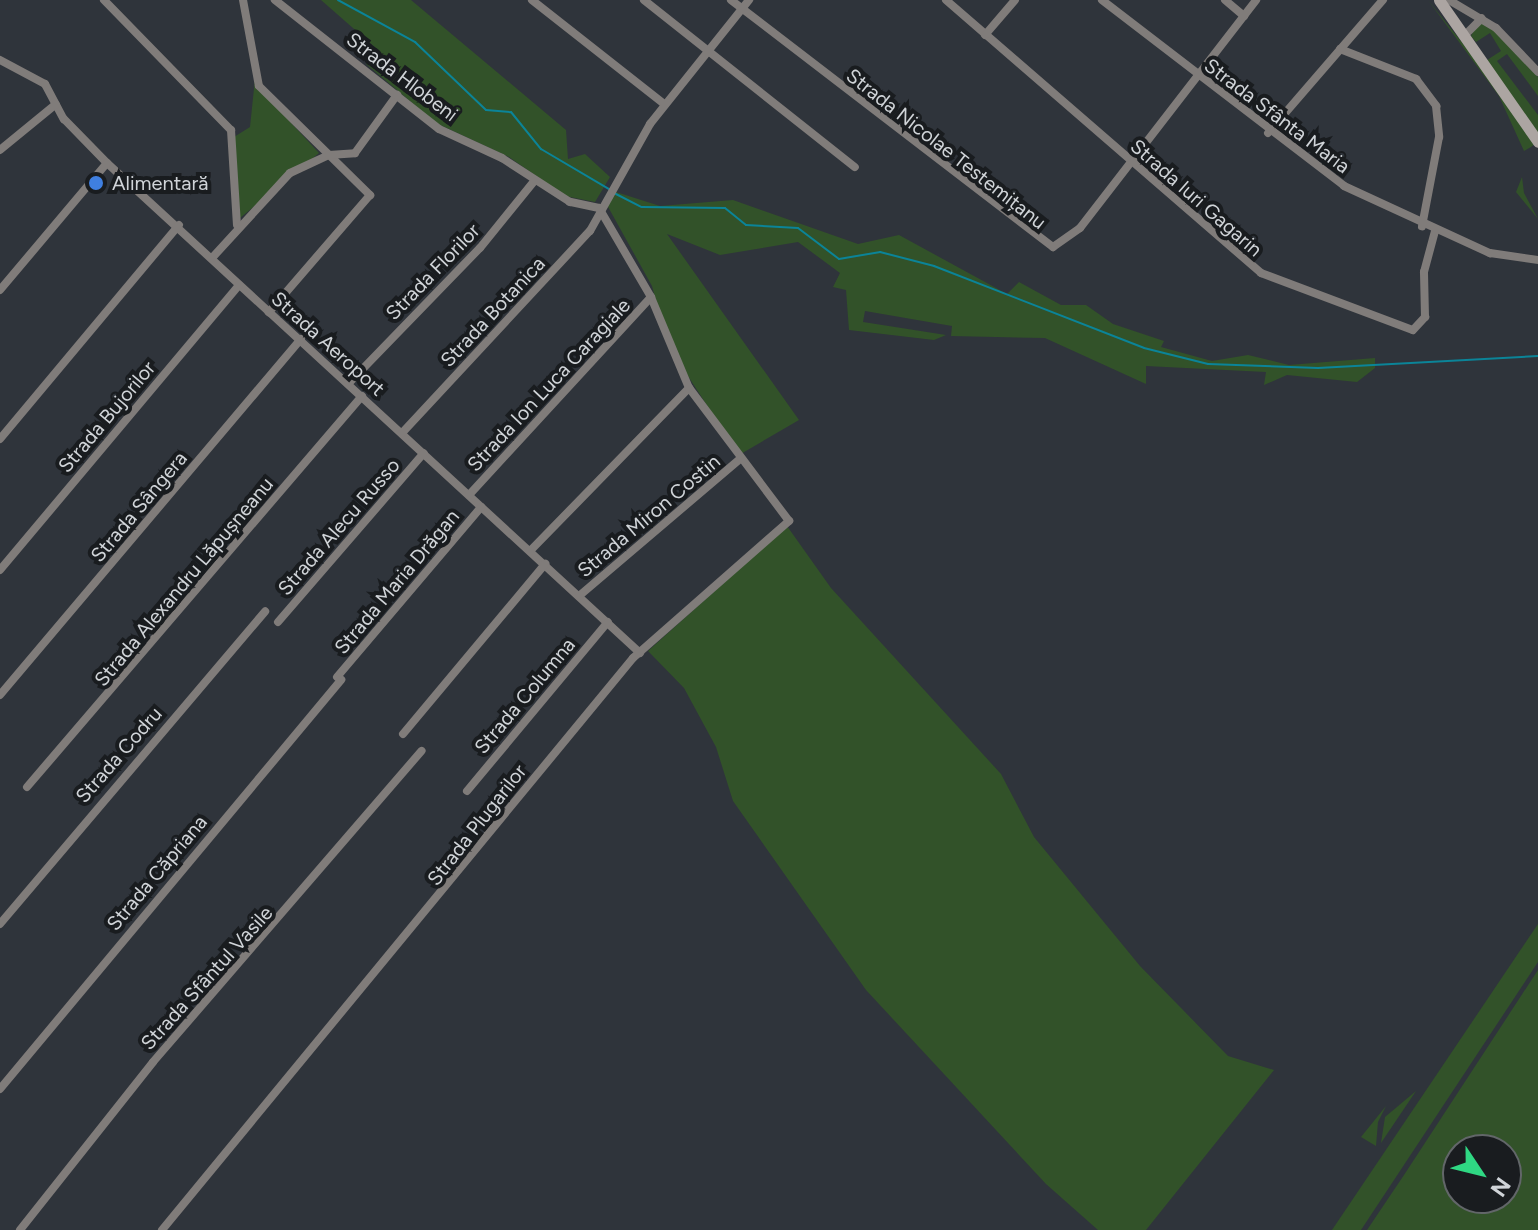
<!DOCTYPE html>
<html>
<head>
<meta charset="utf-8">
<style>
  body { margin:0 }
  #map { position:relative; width:1538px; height:1230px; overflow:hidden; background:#2f343b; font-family:Figtree,sans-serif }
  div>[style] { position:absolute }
  .green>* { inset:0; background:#325229 }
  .stream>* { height:2px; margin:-1px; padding:0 1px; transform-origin:1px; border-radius:1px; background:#0b8498 }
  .street>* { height:8px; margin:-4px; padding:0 4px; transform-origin:4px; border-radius:4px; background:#807c7a }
  .secondary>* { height:11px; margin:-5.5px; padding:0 5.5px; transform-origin:5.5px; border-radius:5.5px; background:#aca5a2 }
  .dots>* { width:22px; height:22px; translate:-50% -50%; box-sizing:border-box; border:4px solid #191c1f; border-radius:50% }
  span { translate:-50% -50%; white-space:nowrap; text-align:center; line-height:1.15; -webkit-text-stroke:8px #191c1f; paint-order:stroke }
  .street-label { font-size:20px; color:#d0d4d8 }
  .poi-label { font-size:20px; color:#d0d4d8 }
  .left { translate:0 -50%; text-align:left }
  .north { position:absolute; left:1442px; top:1134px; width:80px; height:80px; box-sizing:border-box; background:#191c1f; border:2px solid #626669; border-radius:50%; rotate:125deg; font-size:22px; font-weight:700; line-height:32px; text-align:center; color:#d0d4d8 }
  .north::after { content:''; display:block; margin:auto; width:28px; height:36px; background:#2fd883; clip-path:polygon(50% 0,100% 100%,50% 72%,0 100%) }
</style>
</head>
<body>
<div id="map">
  <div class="green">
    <div style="clip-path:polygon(321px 0,411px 0,566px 130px,568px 159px,585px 154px,610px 177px,595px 202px,565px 196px,509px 157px,436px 123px,366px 64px,378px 50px)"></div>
    <div style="clip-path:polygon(1428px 0,1488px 75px,1536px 143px,1531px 147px,1524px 151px,1499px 96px)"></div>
    <div style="clip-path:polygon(1478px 22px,1491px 27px,1538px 77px,1538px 96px,1507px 54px,1497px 61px,1538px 115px,1538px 135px,1487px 60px,1501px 51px,1490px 33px,1476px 42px,1471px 36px)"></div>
    <div style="clip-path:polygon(256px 69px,255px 84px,319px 153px,240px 218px,234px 137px,250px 127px)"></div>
    <div style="clip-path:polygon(1522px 177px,1524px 193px,1538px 219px,1516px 192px)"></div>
    <div style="clip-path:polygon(616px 192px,660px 206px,733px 200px,858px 244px,899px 235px,1007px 294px,1019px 282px,1061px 305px,1086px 305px,1113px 324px,1164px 341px,1161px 347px,1212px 361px,1248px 355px,1289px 365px,1375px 358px,1375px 368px,1357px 382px,1287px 375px,1264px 385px,1266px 372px,1146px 366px,1146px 384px,1045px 338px,951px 336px,952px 326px,865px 311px,863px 322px,946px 335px,934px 340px,849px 330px,846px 290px,833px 287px,840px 273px,798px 242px,720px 255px,667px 234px,799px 420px,739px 455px,668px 345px,652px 286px,607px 205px)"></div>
    <div style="clip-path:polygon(787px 526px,831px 588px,1001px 774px,1034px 837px,1140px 966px,1228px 1056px,1274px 1070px,1146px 1230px,1098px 1230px,1046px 1184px,866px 990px,733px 801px,716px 747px,684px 688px,648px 651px)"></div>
    <div style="clip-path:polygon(1538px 924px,1538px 962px,1361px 1230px,1332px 1230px)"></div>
    <div style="clip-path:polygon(evenodd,1538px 970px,1538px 1230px,1367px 1230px,1404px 1175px,1538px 970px,1506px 1150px,1506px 1198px,1458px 1198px,1458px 1150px,1506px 1150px)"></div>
    <div style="clip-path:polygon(1416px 1091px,1381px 1143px,1385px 1117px)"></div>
    <div style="clip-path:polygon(1386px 1106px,1378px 1122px,1376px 1146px,1361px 1137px)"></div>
  </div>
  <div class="stream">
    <div style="left:338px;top:0;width:88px;rotate:28.6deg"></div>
    <div style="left:415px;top:42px;width:98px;rotate:43.8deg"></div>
    <div style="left:486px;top:110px;width:25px;rotate:5deg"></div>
    <div style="left:511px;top:112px;width:48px;rotate:51deg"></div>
    <div style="left:541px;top:149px;width:79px;rotate:30.5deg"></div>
    <div style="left:614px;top:193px;width:31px;rotate:27deg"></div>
    <div style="left:642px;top:207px;width:83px;rotate:0.7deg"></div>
    <div style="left:725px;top:208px;width:27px;rotate:39deg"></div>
    <div style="left:746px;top:225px;width:52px;rotate:3.3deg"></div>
    <div style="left:798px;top:228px;width:51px;rotate:37.1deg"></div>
    <div style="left:839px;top:259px;width:42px;rotate:-9.7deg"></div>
    <div style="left:880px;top:252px;width:56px;rotate:14.5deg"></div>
    <div style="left:934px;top:266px;width:225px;rotate:21.3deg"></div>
    <div style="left:1144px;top:348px;width:66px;rotate:14deg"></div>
    <div style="left:1208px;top:364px;width:110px;rotate:2.1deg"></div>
    <div style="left:1318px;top:368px;width:220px;rotate:-3.1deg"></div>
  </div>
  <div class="street">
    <div style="left:104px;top:0;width:182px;rotate:45.7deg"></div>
    <div style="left:231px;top:130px;width:95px;rotate:86.4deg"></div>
    <div style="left:243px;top:0;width:87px;rotate:79.5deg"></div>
    <div style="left:259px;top:86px;width:156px;rotate:44.5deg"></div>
    <div style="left:370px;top:195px;width:155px;rotate:130.8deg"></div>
    <div style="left:532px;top:0;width:168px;rotate:38.2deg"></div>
    <div style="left:644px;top:0;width:269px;rotate:38.4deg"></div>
    <div style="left:731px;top:0;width:406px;rotate:37.5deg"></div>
    <div style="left:1053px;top:247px;width:33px;rotate:-35deg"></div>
    <div style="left:1080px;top:228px;width:288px;rotate:-52.3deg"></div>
    <div style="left:946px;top:0;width:417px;rotate:40.9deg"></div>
    <div style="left:1261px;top:273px;width:162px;rotate:20.6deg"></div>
    <div style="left:1413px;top:330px;width:18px;rotate:-47deg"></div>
    <div style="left:1425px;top:317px;width:45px;rotate:-91.3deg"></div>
    <div style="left:1424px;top:272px;width:42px;rotate:-75deg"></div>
    <div style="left:1102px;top:0;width:305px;rotate:37.5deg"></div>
    <div style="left:1344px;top:186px;width:161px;rotate:24.7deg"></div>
    <div style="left:1490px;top:253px;width:49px;rotate:8.3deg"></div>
    <div style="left:1225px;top:0;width:25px;rotate:40deg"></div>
    <div style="left:1449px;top:0;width:55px;rotate:30.8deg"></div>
    <div style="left:1496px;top:28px;width:61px;rotate:46.3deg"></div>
    <div style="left:985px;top:35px;width:46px;rotate:-49.4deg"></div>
    <div style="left:1464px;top:36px;width:25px;rotate:-45deg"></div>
    <div style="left:1340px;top:49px;width:82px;rotate:21.5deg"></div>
    <div style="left:1416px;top:79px;width:34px;rotate:53deg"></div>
    <div style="left:1436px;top:106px;width:31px;rotate:84deg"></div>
    <div style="left:1439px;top:137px;width:91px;rotate:100.8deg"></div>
    <div style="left:0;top:60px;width:51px;rotate:28.1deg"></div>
    <div style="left:45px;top:84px;width:40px;rotate:62deg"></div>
    <div style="left:64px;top:119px;width:62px;rotate:45.7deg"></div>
    <div style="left:107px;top:163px;width:724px;rotate:42.59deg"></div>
    <div style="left:1268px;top:133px;width:176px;rotate:-49.2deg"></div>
    <div style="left:0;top:150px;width:72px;rotate:-39.4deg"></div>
    <div style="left:212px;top:258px;width:115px;rotate:-47.5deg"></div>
    <div style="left:290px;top:173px;width:43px;rotate:-24.8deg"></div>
    <div style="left:329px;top:155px;width:26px;rotate:-4deg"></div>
    <div style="left:355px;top:153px;width:72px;rotate:-54.1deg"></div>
    <div style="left:0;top:290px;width:166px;rotate:-49.9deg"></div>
    <div style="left:349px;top:383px;width:188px;rotate:-45.9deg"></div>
    <div style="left:480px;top:248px;width:87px;rotate:-51deg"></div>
    <div style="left:402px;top:433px;width:276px;rotate:-47.1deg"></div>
    <div style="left:590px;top:231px;width:123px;rotate:-60.7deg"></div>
    <div style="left:650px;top:124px;width:159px;rotate:-51.4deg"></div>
    <div style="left:0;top:439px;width:279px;rotate:-50.1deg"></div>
    <div style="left:469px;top:495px;width:269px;rotate:-47.4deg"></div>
    <div style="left:530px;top:551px;width:228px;rotate:-45.7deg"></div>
    <div style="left:0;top:570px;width:372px;rotate:-50deg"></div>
    <div style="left:579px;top:596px;width:210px;rotate:-40.4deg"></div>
    <div style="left:278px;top:622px;width:223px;rotate:-49.2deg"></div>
    <div style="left:337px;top:677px;width:223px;rotate:-49.7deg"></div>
    <div style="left:0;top:695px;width:466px;rotate:-49.8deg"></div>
    <div style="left:403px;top:734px;width:222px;rotate:-50.1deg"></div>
    <div style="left:27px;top:787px;width:515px;rotate:-49.41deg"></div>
    <div style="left:467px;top:791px;width:220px;rotate:-50.2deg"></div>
    <div style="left:0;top:924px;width:410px;rotate:-49.7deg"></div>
    <div style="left:0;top:1089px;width:533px;rotate:-50.18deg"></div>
    <div style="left:20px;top:1230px;width:214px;rotate:-51.6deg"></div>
    <div style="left:153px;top:1062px;width:411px;rotate:-49.2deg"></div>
    <div style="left:162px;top:1230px;width:741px;rotate:-50.53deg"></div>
    <div style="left:633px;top:658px;width:208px;rotate:-41.3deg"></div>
    <div style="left:789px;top:521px;width:166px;rotate:-126.9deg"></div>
    <div style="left:689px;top:388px;width:99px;rotate:-112.7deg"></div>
    <div style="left:651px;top:297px;width:103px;rotate:-120.3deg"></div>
    <div style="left:599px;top:208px;width:30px;rotate:-168deg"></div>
    <div style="left:570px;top:202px;width:81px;rotate:-147.1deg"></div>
    <div style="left:502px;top:158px;width:69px;rotate:-155.3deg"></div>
    <div style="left:439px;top:129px;width:209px;rotate:-141.8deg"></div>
  </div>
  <div class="secondary">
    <div style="left:1439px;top:0;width:173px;rotate:55.1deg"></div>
  </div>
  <div class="dots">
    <div style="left:96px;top:183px;background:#3f7fe0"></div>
  </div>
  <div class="street-label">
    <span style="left:402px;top:77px;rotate:37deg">Strada Hlobeni</span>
    <span style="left:1277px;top:116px;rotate:37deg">Strada Sfânta Maria</span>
    <span style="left:946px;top:149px;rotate:38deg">Strada Nicolae Testemițanu</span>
    <span style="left:1196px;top:198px;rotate:41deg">Strada Iuri Gagarin</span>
    <span style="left:433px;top:272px;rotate:-46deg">Strada Florilor</span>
    <span style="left:493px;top:312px;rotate:-47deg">Strada Botanica</span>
    <span style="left:328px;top:344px;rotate:42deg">Strada Aeroport</span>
    <span style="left:549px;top:385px;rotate:-47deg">Strada Ion Luca Caragiale</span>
    <span style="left:107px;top:417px;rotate:-50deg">Strada Bujorilor</span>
    <span style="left:139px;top:507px;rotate:-50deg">Strada Sângera</span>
    <span style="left:649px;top:516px;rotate:-40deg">Strada Miron Costin</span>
    <span style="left:339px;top:527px;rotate:-49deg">Strada Alecu Russo</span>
    <span style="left:184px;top:582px;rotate:-50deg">Strada Alexandru Lăpușneanu</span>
    <span style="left:397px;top:582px;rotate:-50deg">Strada Maria Drăgan</span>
    <span style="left:525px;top:696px;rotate:-50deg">Strada Columna</span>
    <span style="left:119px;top:755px;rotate:-49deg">Strada Codru</span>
    <span style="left:477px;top:825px;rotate:-52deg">Strada Plugarilor</span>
    <span style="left:157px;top:873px;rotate:-50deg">Strada Căpriana</span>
    <span style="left:207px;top:978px;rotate:-48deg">Strada Sfântul Vasile</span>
  </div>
  <div class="poi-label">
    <span class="left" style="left:112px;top:183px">Alimentară</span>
  </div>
  <div class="north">N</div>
</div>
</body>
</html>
